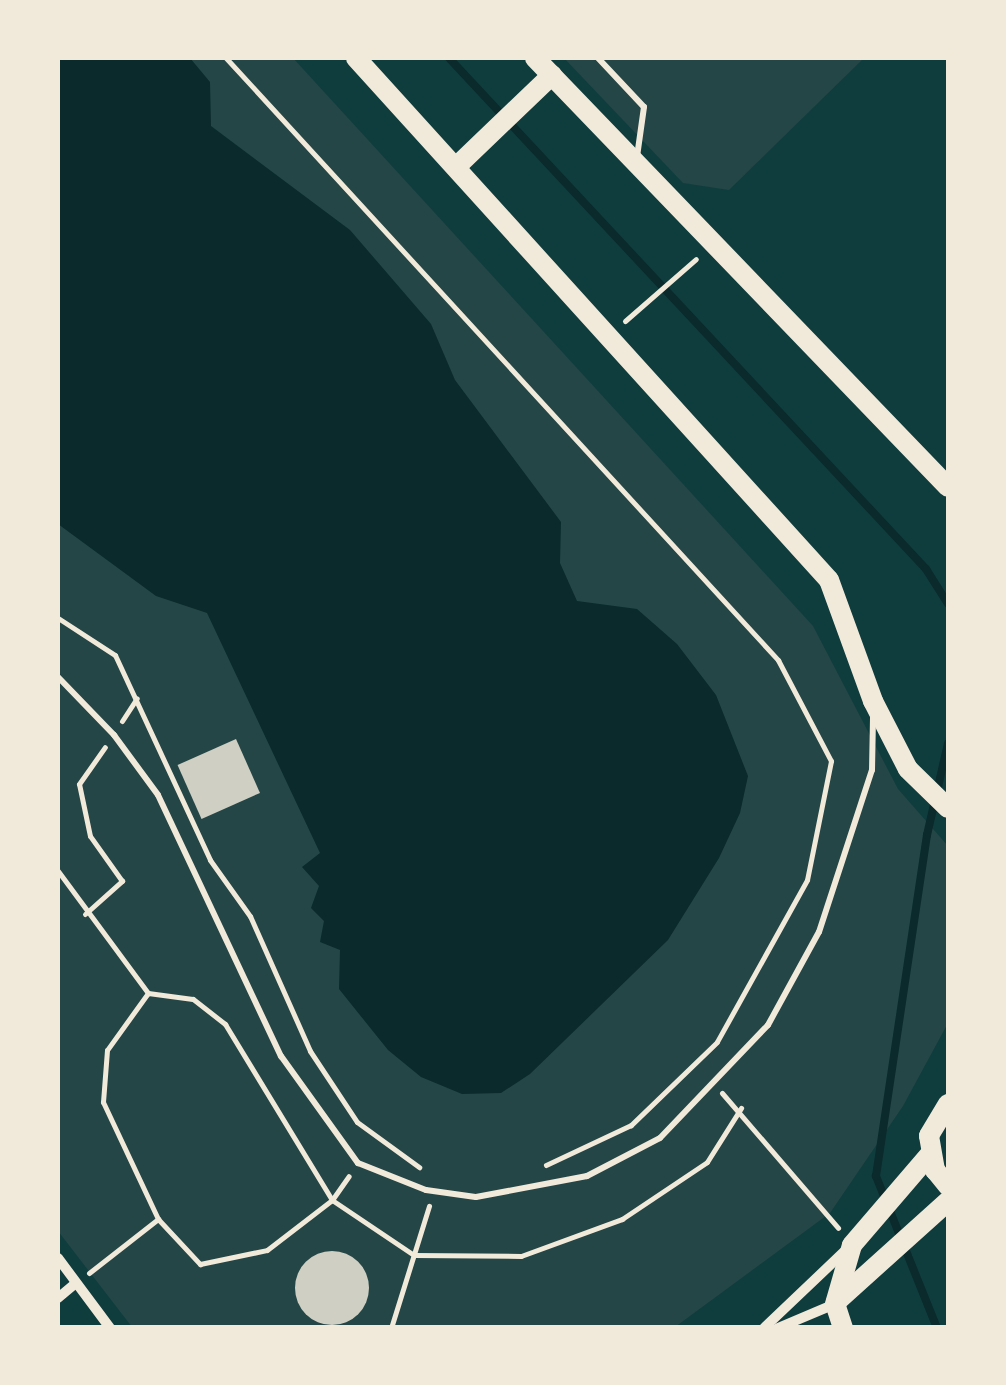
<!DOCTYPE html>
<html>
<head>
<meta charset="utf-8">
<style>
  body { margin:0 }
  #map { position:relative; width:1006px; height:1385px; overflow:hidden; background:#0f3d3e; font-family:Cabin,sans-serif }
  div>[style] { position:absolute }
  .green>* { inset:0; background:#244646 }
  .water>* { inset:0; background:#0a2a2b }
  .stream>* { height:8px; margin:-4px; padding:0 4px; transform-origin:4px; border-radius:4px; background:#0a2a2b }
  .building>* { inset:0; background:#cfcfc3; transform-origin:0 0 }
  .round { border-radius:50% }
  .path>* { height:5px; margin:-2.5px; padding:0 2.5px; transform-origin:2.5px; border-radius:2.5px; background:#f1e9da }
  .service>* { height:6px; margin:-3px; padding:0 3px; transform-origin:3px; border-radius:3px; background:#f1e9da }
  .minor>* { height:10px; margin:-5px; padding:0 5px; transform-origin:5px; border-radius:5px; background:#f1e9da }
  .secondary>* { height:20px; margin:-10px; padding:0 10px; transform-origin:10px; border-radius:10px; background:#f1e9da }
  span { translate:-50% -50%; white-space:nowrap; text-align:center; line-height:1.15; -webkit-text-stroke:8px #f1e9da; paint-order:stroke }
  .frame { position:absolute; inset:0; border:60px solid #f1e9da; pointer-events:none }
</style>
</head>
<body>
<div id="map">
  <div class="green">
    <div style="clip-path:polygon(58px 58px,293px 58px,813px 626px,898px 789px,948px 846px,948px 1023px,903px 1106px,830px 1213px,675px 1327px,132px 1327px,58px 1231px)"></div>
    <div style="clip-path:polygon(564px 58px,864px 58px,729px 190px,683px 183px)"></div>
  </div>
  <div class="water">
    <div style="clip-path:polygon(58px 58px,190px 58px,210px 82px,211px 126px,350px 230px,431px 324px,455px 380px,561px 522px,560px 563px,577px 601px,637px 609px,677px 644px,716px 695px,748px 776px,740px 813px,719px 858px,668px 940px,530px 1074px,501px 1093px,462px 1094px,421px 1077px,388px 1050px,339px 989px,340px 950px,320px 942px,324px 921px,311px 908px,319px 886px,302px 867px,320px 853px,207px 613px,156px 596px,58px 524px)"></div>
  </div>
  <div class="stream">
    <div style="left:449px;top:58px;width:699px;rotate:46.97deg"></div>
    <div style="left:926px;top:569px;width:41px;rotate:57.8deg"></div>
    <div style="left:937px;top:1328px;width:164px;rotate:-111.9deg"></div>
    <div style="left:876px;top:1176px;width:345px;rotate:-81.5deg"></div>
    <div style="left:927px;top:835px;width:94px;rotate:-77.1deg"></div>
  </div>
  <div class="building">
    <div style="left:236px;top:739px;width:59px;height:64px;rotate:66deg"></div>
    <div class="round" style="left:295px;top:1251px;width:74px;height:74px"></div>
  </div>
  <div class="path">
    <div style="left:226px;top:58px;width:817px;rotate:47.48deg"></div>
    <div style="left:778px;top:660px;width:114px;rotate:62.3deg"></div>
    <div style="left:831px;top:761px;width:121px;rotate:101.4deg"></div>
    <div style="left:807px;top:880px;width:185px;rotate:119.1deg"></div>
    <div style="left:717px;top:1042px;width:120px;rotate:136deg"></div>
    <div style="left:631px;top:1125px;width:94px;rotate:154.8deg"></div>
    <div style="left:625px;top:321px;width:94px;rotate:-41.1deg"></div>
    <div style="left:58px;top:618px;width:68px;rotate:33deg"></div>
    <div style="left:115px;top:655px;width:226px;rotate:65.1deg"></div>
    <div style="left:210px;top:860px;width:69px;rotate:54.5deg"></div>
    <div style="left:250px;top:916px;width:148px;rotate:66deg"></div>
    <div style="left:310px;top:1051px;width:85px;rotate:56.5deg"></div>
    <div style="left:357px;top:1122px;width:77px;rotate:36deg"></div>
    <div style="left:122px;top:721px;width:27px;rotate:-57deg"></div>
    <div style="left:58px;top:871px;width:152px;rotate:53.6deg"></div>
    <div style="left:148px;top:993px;width:70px;rotate:125.7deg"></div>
    <div style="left:107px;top:1050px;width:52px;rotate:94.4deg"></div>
    <div style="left:103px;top:1102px;width:129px;rotate:64.8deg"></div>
    <div style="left:85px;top:914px;width:50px;rotate:-41.7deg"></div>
    <div style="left:122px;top:881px;width:55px;rotate:-125.4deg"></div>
    <div style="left:90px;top:836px;width:53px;rotate:-101.9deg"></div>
    <div style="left:79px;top:784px;width:45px;rotate:-54.9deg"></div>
    <div style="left:148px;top:993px;width:45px;rotate:7.6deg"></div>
    <div style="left:193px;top:999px;width:41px;rotate:38deg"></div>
    <div style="left:225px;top:1024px;width:206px;rotate:58.7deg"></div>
    <div style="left:332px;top:1200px;width:99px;rotate:33.9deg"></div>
    <div style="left:414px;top:1255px;width:107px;rotate:0.5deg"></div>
    <div style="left:521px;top:1256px;width:108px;rotate:-20.1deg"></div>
    <div style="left:622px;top:1219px;width:102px;rotate:-33.8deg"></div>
    <div style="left:707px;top:1162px;width:64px;rotate:-57.8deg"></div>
    <div style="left:722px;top:1093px;width:178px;rotate:49.3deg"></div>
    <div style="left:89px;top:1273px;width:88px;rotate:-38deg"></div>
    <div style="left:158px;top:1219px;width:62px;rotate:47deg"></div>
    <div style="left:200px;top:1264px;width:68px;rotate:-11.8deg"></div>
    <div style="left:267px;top:1250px;width:82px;rotate:-37.6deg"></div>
    <div style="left:332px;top:1200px;width:29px;rotate:-55deg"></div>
    <div style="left:391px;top:1328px;width:128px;rotate:-72.7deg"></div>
  </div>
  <div class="service">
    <div style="left:598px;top:58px;width:67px;rotate:46.8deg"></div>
    <div style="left:644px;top:107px;width:50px;rotate:98deg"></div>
    <div style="left:58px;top:677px;width:81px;rotate:46deg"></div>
    <div style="left:114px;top:735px;width:74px;rotate:53.7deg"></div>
    <div style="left:158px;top:795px;width:289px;rotate:64.8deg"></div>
    <div style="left:281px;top:1056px;width:132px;rotate:54.3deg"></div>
    <div style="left:358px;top:1163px;width:73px;rotate:21.7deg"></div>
    <div style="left:426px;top:1190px;width:50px;rotate:8deg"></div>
    <div style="left:476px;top:1197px;width:113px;rotate:-10.7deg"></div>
    <div style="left:587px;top:1176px;width:82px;rotate:-27.5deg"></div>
    <div style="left:660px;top:1138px;width:156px;rotate:-46.3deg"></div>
    <div style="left:768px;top:1025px;width:106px;rotate:-61.3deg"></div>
    <div style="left:819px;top:932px;width:170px;rotate:-71.9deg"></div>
    <div style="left:872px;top:770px;width:53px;rotate:-88.9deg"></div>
  </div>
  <div class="minor">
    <div style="left:58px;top:1258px;width:87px;rotate:53.4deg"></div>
    <div style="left:58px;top:1298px;width:23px;rotate:-40deg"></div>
    <div style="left:764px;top:1328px;width:115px;rotate:-43.6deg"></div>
    <div style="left:778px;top:1328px;width:62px;rotate:-22.8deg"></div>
  </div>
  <div class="secondary">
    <div style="left:356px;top:58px;width:704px;rotate:47.82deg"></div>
    <div style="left:829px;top:580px;width:129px;rotate:70deg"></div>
    <div style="left:873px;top:701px;width:76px;rotate:62.8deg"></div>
    <div style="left:908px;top:769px;width:56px;rotate:44.3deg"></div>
    <div style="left:535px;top:58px;width:595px;rotate:46.09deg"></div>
    <div style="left:456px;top:167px;width:133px;rotate:-43.8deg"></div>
    <div style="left:948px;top:1104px;width:37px;rotate:121deg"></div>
    <div style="left:929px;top:1136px;width:35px;rotate:80deg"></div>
    <div style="left:935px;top:1170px;width:21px;rotate:51deg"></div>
    <div style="left:836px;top:1302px;width:151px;rotate:-42deg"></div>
    <div style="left:843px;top:1328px;width:25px;rotate:-108deg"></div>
    <div style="left:835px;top:1304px;width:61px;rotate:-73.9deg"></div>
    <div style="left:852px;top:1245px;width:120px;rotate:-49.4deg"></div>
  </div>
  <div class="frame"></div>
</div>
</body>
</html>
